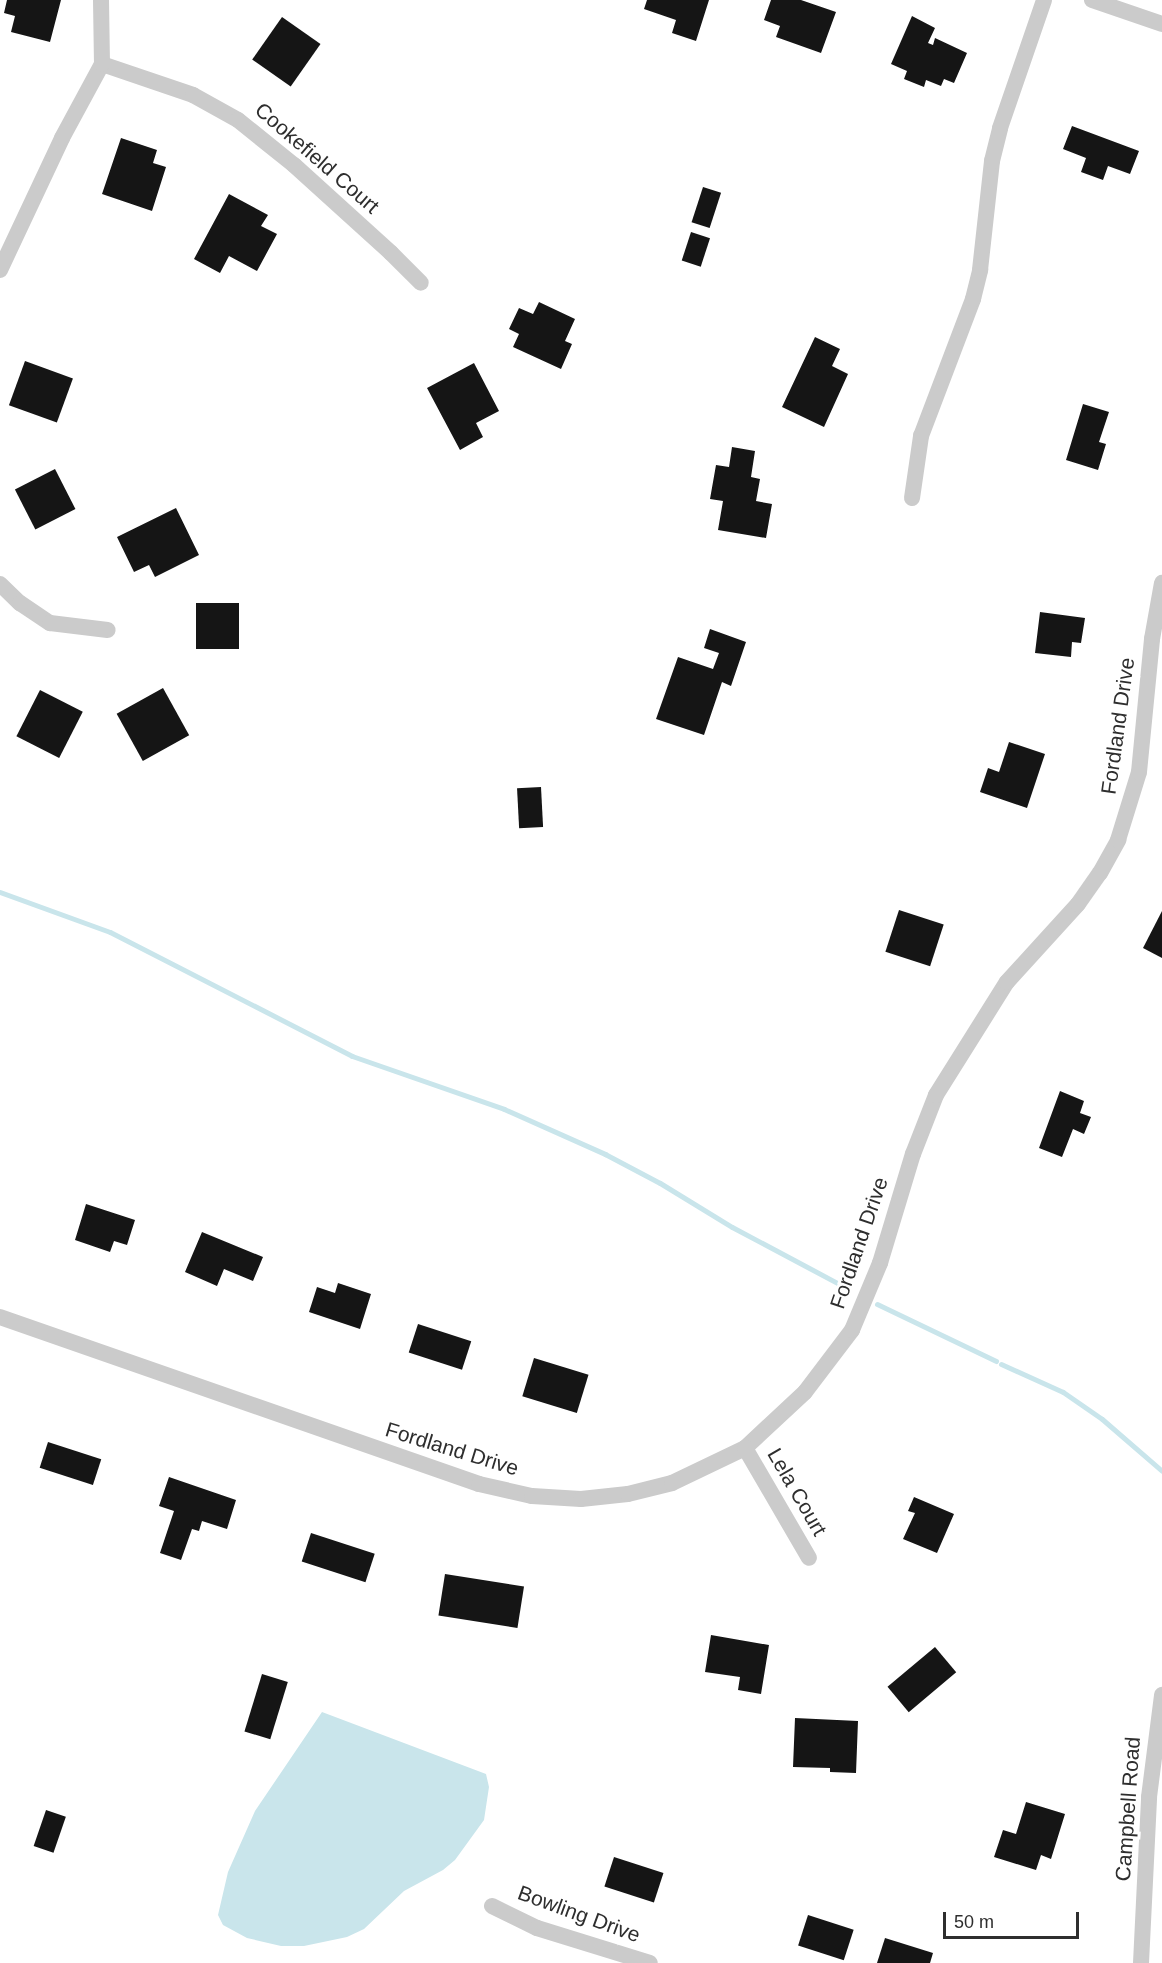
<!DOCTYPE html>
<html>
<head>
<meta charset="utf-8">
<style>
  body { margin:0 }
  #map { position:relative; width:1162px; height:1963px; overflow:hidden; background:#fff; font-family:Helvetica,sans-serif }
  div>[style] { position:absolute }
  .water>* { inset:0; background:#c9e5eb }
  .stream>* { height:5px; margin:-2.5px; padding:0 2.5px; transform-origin:2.5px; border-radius:2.5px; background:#c9e5eb }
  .building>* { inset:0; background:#151515; transform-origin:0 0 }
  .minor>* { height:16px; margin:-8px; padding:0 8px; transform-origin:8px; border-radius:8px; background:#cbcbcb }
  span { translate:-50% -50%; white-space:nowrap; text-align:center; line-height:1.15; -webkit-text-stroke:6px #fff; paint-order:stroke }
  .street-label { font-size:21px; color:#2e2e2e }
  .scale { position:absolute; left:943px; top:1912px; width:136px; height:27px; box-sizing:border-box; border:3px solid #2e2e2e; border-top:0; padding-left:8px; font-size:18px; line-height:21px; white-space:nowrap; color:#2e2e2e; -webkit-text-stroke:4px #fff; paint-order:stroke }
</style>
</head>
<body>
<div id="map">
  <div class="water">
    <div style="clip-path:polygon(322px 1712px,486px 1774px,489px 1787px,484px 1820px,455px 1860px,443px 1870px,404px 1891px,364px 1929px,347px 1937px,304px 1946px,281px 1946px,247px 1938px,223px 1925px,218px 1915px,228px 1872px,255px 1811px)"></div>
  </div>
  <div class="stream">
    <div style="left:0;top:892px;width:117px;rotate:20deg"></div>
    <div style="left:110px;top:932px;width:272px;rotate:27.1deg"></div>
    <div style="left:352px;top:1056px;width:161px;rotate:19.2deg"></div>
    <div style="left:504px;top:1109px;width:111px;rotate:24deg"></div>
    <div style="left:605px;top:1154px;width:62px;rotate:27.8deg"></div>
    <div style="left:660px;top:1183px;width:84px;rotate:31.4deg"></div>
    <div style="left:732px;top:1227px;width:128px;rotate:28deg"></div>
    <div style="left:877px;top:1304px;width:132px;rotate:25.6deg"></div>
    <div style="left:1001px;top:1364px;width:68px;rotate:24.3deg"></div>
    <div style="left:1063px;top:1392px;width:47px;rotate:34.7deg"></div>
    <div style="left:1102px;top:1419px;width:79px;rotate:40.9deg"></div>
  </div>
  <div class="building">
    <div style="clip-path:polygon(7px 0,61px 0,50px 42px,11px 32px,15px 16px,4px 13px)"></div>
    <div style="clip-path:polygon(647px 0,709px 0,696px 41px,672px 33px,676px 20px,644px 9px)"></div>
    <div style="clip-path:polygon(771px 0,801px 0,836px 12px,821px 53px,776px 37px,780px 26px,764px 20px)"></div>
    <div style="clip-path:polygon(912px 16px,935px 28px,928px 43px,933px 45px,935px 38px,967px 53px,954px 83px,944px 79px,941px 86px,926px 80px,924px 87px,904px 79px,907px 71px,891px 64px)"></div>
    <div style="left:282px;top:17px;width:47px;height:52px;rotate:35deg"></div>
    <div style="clip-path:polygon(1072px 126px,1139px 151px,1130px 174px,1108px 166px,1103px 180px,1081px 172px,1086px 158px,1063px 149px)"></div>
    <div style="clip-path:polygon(121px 138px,157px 150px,153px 163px,166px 167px,152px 211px,102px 194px)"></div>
    <div style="left:703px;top:187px;width:19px;height:37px;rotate:18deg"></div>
    <div style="clip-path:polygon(229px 194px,268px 215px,261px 226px,277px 234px,257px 271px,229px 256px,220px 273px,194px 259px)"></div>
    <div style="left:691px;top:232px;width:20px;height:30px;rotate:18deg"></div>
    <div style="clip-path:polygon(539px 302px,575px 319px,565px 341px,572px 344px,561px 369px,513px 347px,519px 334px,509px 329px,519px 308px,533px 314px)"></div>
    <div style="clip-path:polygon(815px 337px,840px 349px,832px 366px,848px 374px,824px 427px,782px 407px)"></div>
    <div style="left:25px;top:361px;width:51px;height:47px;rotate:20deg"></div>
    <div style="clip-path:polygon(474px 363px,499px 411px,476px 423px,483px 437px,460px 450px,427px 388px)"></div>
    <div style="clip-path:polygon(1083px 404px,1109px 412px,1099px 442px,1106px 444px,1098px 470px,1066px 460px)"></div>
    <div style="clip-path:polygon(732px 447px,755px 451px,751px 477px,760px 479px,756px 501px,772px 504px,766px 538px,718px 530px,723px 501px,710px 499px,716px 465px,729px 467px)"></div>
    <div style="left:55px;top:469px;width:45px;height:45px;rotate:63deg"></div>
    <div style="clip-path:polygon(176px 508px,199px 555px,155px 577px,149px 565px,134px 572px,117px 537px)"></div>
    <div style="left:239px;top:603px;width:46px;height:43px;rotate:90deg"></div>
    <div style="clip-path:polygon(1040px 612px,1085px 618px,1081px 643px,1072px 642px,1071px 657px,1035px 653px)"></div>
    <div style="clip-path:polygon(710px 629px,746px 642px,731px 686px,722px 682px,704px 735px,656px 719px,678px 657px,713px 669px,719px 653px,704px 648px)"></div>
    <div style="left:163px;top:688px;width:54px;height:53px;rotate:61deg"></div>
    <div style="left:40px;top:690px;width:48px;height:52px;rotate:27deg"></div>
    <div style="clip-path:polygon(1009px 742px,1045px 754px,1027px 808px,980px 792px,988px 768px,999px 772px)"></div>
    <div style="left:541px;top:787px;width:40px;height:24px;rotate:87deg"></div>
    <div style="left:899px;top:910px;width:47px;height:44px;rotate:18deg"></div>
    <div style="clip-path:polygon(1162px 911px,1162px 958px,1143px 948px)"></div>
    <div style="clip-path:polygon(1060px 1091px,1084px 1101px,1080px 1113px,1091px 1117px,1084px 1134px,1073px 1129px,1062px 1157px,1039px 1148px)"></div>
    <div style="clip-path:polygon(86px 1204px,135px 1220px,127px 1245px,114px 1241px,110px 1252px,75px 1240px)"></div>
    <div style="clip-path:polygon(202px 1232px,263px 1257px,253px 1281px,224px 1269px,217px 1286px,185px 1272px)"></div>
    <div style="clip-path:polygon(338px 1283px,371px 1294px,360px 1329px,309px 1312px,317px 1287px,335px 1293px)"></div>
    <div style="left:418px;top:1324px;width:56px;height:30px;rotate:18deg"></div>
    <div style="left:534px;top:1358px;width:57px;height:40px;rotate:17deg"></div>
    <div style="left:48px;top:1442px;width:56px;height:27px;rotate:18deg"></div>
    <div style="clip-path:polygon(169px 1477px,236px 1500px,227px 1529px,202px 1521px,199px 1531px,192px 1529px,181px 1560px,160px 1553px,174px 1511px,159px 1506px)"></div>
    <div style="clip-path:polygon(914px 1497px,954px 1514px,937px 1553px,903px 1539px,915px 1513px,908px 1511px)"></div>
    <div style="left:311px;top:1533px;width:67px;height:30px;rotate:18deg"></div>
    <div style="left:445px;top:1574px;width:80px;height:42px;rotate:9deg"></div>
    <div style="clip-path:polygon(711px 1635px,769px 1645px,761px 1694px,738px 1690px,740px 1677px,705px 1672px)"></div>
    <div style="left:935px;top:1647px;width:33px;height:62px;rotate:50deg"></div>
    <div style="left:262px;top:1674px;width:27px;height:60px;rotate:17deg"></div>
    <div style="clip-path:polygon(795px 1718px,858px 1721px,856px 1773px,830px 1772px,830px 1768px,793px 1767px)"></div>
    <div style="clip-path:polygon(1026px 1802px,1065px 1814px,1051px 1859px,1041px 1855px,1036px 1870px,994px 1857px,1003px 1830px,1016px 1834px)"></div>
    <div style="left:46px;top:1810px;width:21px;height:38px;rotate:19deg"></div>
    <div style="left:614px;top:1857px;width:52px;height:31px;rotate:18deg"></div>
    <div style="left:808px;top:1915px;width:48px;height:32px;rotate:18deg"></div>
    <div style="clip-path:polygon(885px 1938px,933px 1953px,930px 1963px,877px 1963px)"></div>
  </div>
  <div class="minor">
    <div style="left:1092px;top:0;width:74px;rotate:18.9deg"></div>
    <div style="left:102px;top:64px;width:96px;rotate:18.8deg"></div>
    <div style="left:193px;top:95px;width:51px;rotate:29.1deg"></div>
    <div style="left:238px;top:120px;width:72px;rotate:38.8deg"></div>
    <div style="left:294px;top:165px;width:131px;rotate:42.2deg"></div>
    <div style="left:391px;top:253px;width:42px;rotate:45deg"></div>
    <div style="left:0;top:270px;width:146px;rotate:-64.8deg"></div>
    <div style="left:62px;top:138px;width:84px;rotate:-61.6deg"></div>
    <div style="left:102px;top:64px;width:64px;rotate:-90.9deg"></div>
    <div style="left:912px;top:498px;width:63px;rotate:-81.7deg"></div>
    <div style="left:921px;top:436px;width:147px;rotate:-69.2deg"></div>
    <div style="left:973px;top:299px;width:30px;rotate:-76deg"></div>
    <div style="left:980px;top:270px;width:110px;rotate:-83.7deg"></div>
    <div style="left:992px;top:161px;width:34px;rotate:-76deg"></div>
    <div style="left:1000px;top:128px;width:135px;rotate:-71deg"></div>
    <div style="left:0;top:584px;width:28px;rotate:44deg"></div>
    <div style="left:20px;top:603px;width:36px;rotate:34deg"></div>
    <div style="left:50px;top:623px;width:58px;rotate:6.9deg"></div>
    <div style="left:0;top:1317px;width:507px;rotate:19.22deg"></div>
    <div style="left:479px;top:1484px;width:54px;rotate:12.8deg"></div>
    <div style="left:532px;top:1496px;width:49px;rotate:3.5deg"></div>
    <div style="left:581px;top:1499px;width:47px;rotate:-6.1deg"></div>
    <div style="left:628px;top:1494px;width:45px;rotate:-14deg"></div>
    <div style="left:672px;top:1483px;width:81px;rotate:-25.6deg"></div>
    <div style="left:745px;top:1448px;width:82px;rotate:-43deg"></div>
    <div style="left:805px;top:1392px;width:78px;rotate:-52.8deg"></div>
    <div style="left:852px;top:1330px;width:73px;rotate:-67.3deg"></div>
    <div style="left:880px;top:1263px;width:114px;rotate:-73.2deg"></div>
    <div style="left:913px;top:1154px;width:63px;rotate:-68.7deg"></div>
    <div style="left:936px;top:1095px;width:133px;rotate:-57.9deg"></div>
    <div style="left:1007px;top:982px;width:105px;rotate:-47.7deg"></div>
    <div style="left:1078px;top:904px;width:38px;rotate:-55deg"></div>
    <div style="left:1100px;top:873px;width:38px;rotate:-61deg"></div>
    <div style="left:1118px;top:840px;width:71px;rotate:-72.8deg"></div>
    <div style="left:1139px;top:772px;width:134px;rotate:-84.4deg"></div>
    <div style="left:1152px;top:639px;width:57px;rotate:-79.9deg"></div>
    <div style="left:745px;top:1448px;width:127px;rotate:59.8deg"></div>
    <div style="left:492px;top:1906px;width:50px;rotate:26.1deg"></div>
    <div style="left:537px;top:1928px;width:118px;rotate:17.2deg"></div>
    <div style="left:1141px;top:1963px;width:166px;rotate:-87.2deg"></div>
    <div style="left:1149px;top:1797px;width:103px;rotate:-82.7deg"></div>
  </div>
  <div class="street-label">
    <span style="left:317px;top:158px;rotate:41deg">Cookefield Court</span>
    <span style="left:1118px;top:726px;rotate:-82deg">Fordland Drive</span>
    <span style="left:859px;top:1243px;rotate:-71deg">Fordland Drive</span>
    <span style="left:452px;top:1449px;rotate:17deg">Fordland Drive</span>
    <span style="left:797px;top:1492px;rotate:60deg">Lela Court</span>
    <span style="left:1128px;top:1809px;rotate:-86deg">Campbell Road</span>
    <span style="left:579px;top:1914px;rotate:20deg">Bowling Drive</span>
  </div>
  <div class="scale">50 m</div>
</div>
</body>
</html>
